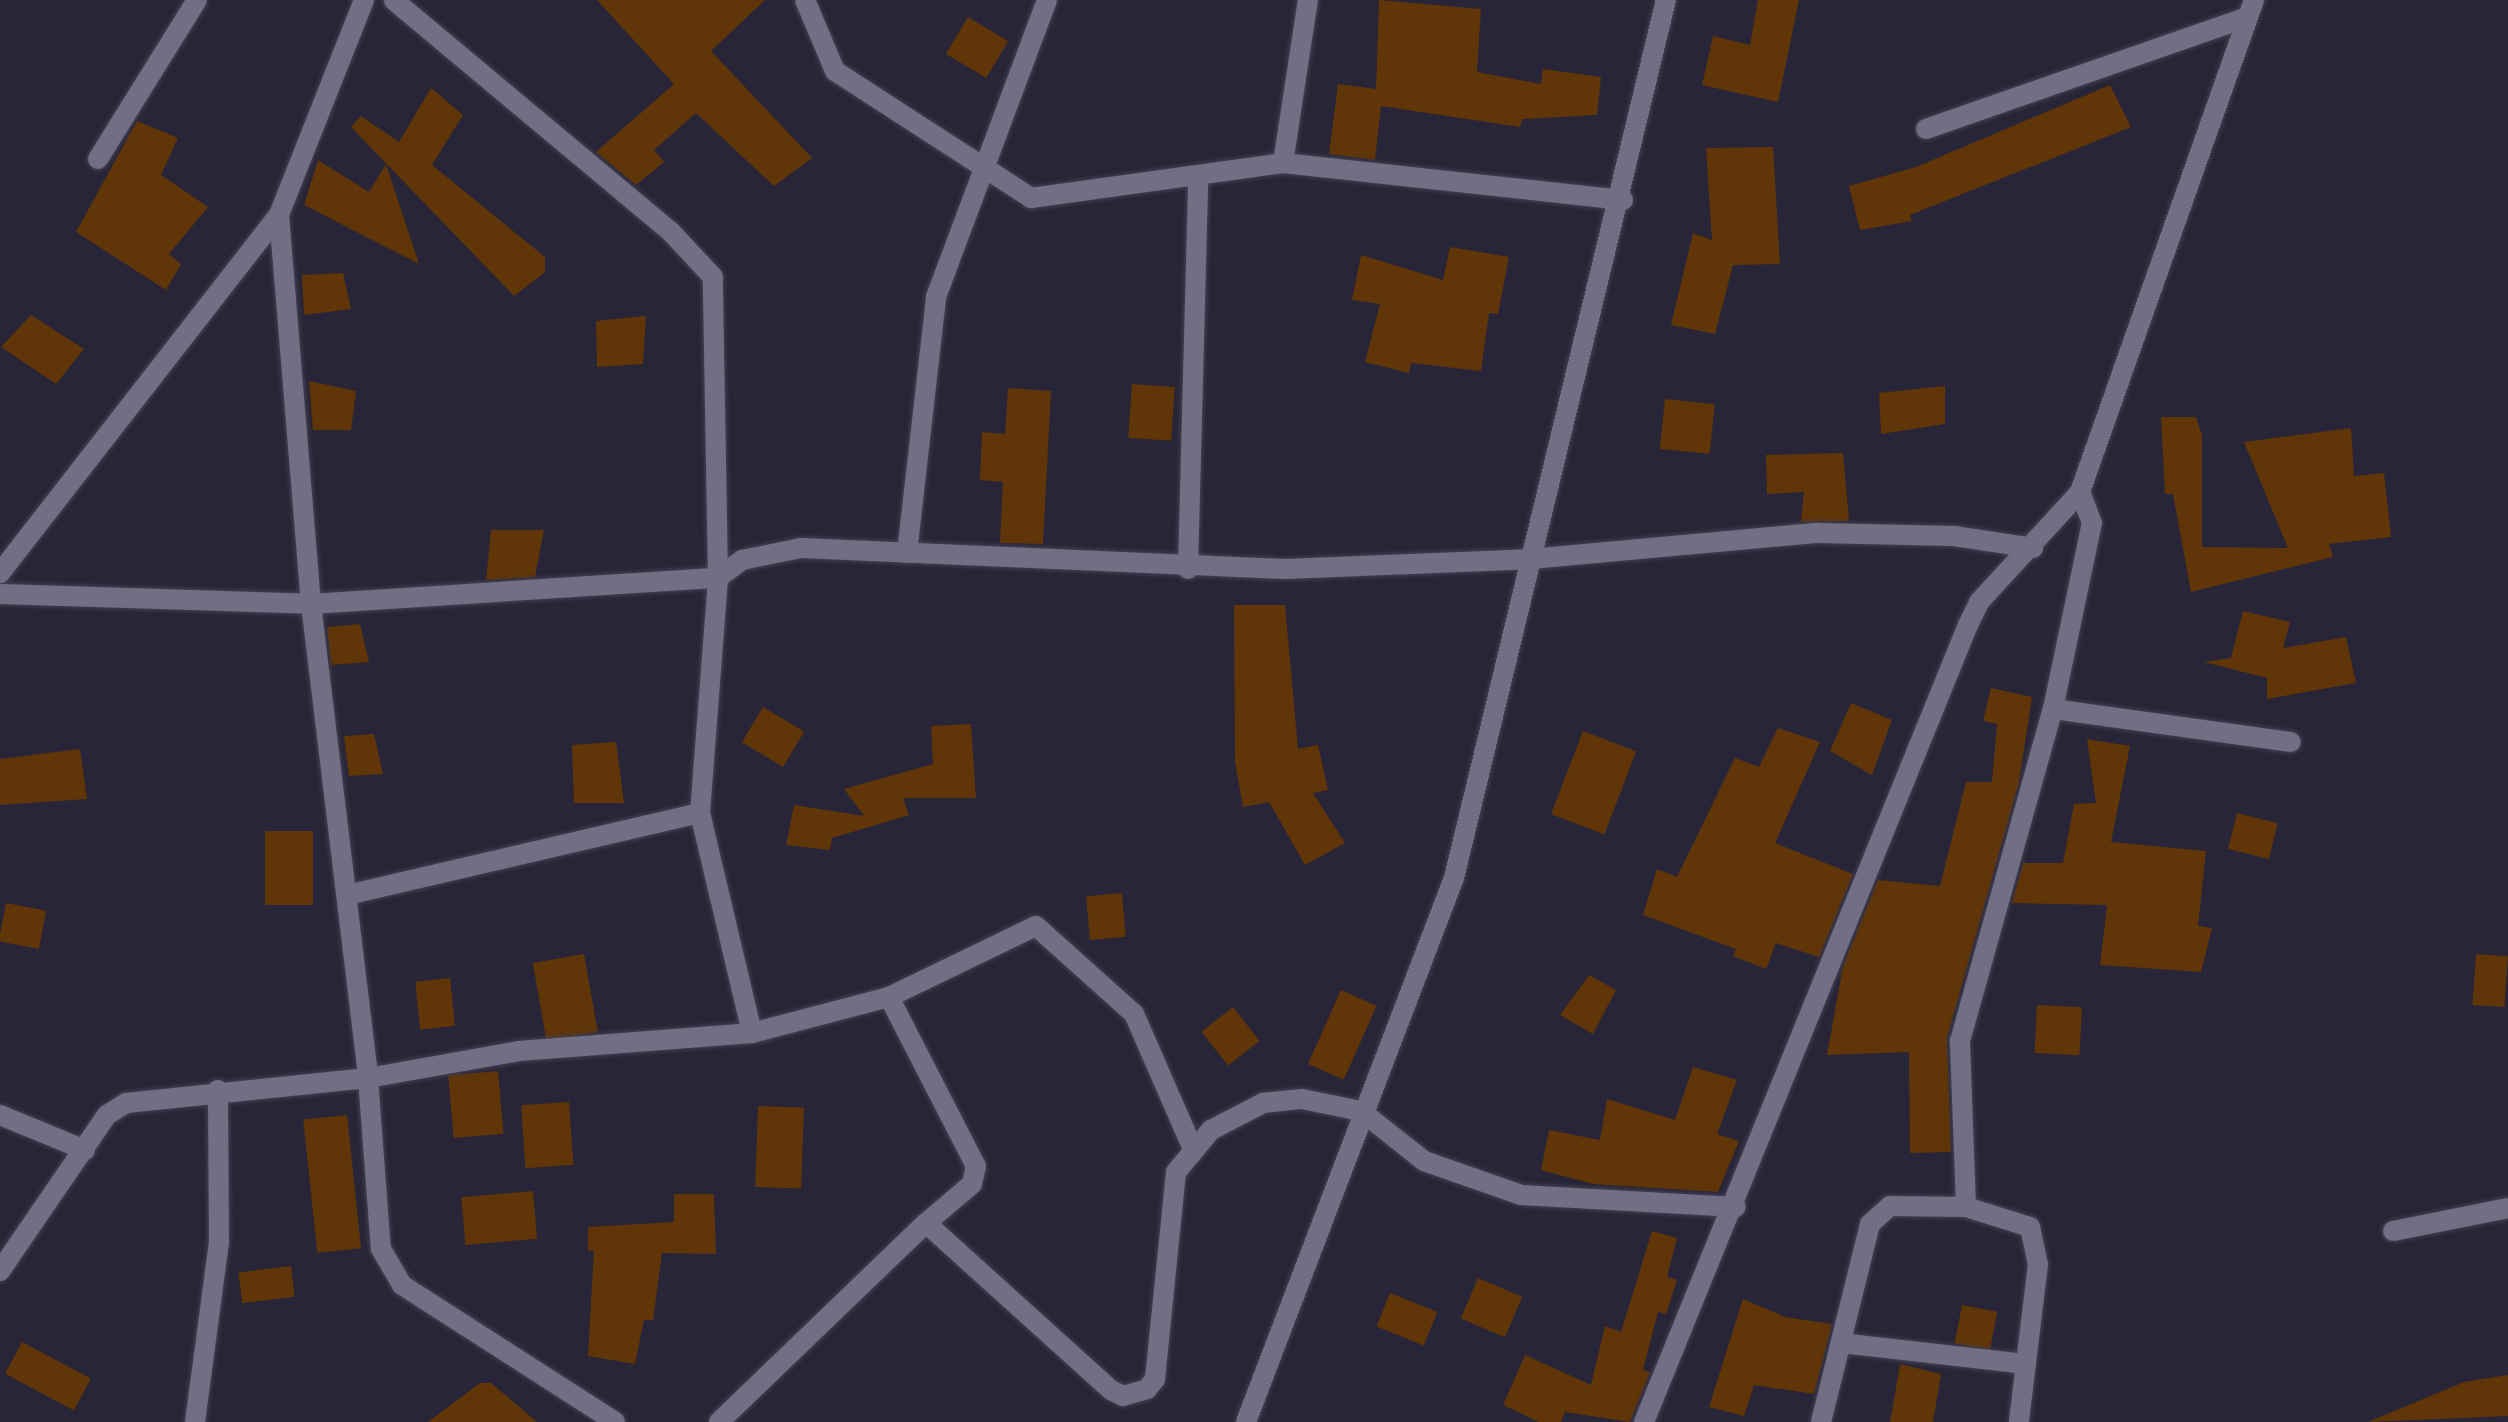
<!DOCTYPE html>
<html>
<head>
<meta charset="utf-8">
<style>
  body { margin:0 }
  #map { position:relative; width:2508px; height:1422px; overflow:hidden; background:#282538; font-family:"Noto Sans",sans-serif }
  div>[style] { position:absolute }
  .building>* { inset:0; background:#603508; transform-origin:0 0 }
  .roads { filter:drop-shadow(0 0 2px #444151) drop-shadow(0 0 2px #444151) }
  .street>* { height:20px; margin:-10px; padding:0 10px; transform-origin:10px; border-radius:10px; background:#726f85 }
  span { translate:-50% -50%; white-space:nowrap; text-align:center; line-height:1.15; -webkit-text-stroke:8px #111018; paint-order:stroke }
</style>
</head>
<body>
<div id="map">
  <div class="building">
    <div style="clip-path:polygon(597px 0,765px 0,711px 51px,812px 158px,774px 186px,696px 113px,654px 150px,664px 162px,636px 185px,596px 152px,674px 84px)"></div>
    <div style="clip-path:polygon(1379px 0,1481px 9px,1477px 72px,1541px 84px,1543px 69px,1601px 77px,1597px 115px,1522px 119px,1520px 127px,1381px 106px,1375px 160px,1329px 154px,1338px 84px,1376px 89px)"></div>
    <div style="clip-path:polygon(1758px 0,1799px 0,1778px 102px,1702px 85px,1713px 36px,1750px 45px)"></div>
    <div style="left:968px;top:17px;width:47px;height:43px;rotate:31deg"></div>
    <div style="clip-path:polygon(2110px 85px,2131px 127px,1910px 215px,1912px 221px,1860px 230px,1849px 186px,1916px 167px)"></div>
    <div style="clip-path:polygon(431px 88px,463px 115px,432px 165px,545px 257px,545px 272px,514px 296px,351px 127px,361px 116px,399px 142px)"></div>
    <div style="clip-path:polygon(137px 121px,178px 138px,161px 175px,208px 207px,169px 254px,181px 264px,166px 290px,76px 232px)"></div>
    <div style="clip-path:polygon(1773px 147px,1780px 264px,1733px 265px,1715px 334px,1671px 325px,1693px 233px,1712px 240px,1706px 148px)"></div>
    <div style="clip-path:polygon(318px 160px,369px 192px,386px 164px,419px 264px,304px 205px)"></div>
    <div style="clip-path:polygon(1450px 247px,1509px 257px,1498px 314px,1489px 313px,1481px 371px,1411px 363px,1409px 373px,1365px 362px,1380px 304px,1352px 300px,1361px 255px,1443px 280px)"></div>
    <div style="clip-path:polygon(343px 273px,351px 309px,304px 315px,302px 275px)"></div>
    <div style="clip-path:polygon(31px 315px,84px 349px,56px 384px,1px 347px)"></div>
    <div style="clip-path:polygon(646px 316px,643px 364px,597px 367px,596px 321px)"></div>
    <div style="clip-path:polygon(309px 381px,356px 391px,351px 430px,313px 430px)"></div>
    <div style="left:1132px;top:384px;width:43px;height:54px;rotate:4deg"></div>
    <div style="clip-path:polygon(1945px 386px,1945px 424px,1881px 434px,1879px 393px)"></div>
    <div style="clip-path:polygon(1008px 388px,1051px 391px,1043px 544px,1000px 543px,1003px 482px,980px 480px,982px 432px,1005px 434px)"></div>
    <div style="left:1665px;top:399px;width:50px;height:50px;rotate:6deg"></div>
    <div style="clip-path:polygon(2161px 417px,2196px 417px,2202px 435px,2202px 547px,2288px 548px,2244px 442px,2351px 428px,2354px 476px,2384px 473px,2391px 537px,2329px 544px,2333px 557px,2191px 592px,2173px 494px,2165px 494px)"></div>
    <div style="clip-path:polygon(1843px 453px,1849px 521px,1801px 522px,1804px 492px,1767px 494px,1766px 455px)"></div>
    <div style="clip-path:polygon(491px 530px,544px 530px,535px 577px,486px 580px)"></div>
    <div style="clip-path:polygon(1234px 605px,1285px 605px,1298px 749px,1318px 745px,1328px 790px,1313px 793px,1345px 843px,1305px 865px,1269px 802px,1243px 807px,1235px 762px)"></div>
    <div style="clip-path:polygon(2243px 611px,2290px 622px,2283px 648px,2346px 637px,2356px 683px,2267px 699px,2267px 678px,2204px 662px,2231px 658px)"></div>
    <div style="clip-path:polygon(360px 624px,369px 662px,331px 665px,327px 627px)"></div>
    <div style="clip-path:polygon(1991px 688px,2032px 697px,2019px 782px,1947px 1038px,1951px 1152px,1910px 1153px,1909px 1052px,1827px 1055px,1843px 966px,1878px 880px,1940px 886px,1966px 782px,1992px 782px,1997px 724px,1983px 721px)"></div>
    <div style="clip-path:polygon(1851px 703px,1892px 720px,1872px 775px,1830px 751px)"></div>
    <div style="left:763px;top:707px;width:48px;height:41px;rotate:31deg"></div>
    <div style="clip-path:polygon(971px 724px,976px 798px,903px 798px,909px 815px,832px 838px,830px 850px,786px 845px,794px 805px,864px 816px,844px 789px,933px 764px,931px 726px)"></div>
    <div style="clip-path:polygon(1778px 728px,1820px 742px,1775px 843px,1853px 874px,1819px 957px,1776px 943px,1766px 969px,1733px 956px,1736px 949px,1643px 915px,1657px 869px,1677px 877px,1735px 758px,1759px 767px)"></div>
    <div style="left:1583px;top:731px;width:57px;height:89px;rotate:21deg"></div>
    <div style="clip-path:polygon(374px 734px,383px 774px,349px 776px,344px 736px)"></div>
    <div style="clip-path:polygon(2087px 739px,2130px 746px,2111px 842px,2206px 851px,2198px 926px,2212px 928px,2201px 972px,2100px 965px,2107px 905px,2012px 903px,2023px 863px,2063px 863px,2074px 804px,2096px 803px)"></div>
    <div style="clip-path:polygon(616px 742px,624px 803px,574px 803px,572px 745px)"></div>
    <div style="clip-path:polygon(80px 749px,87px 799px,0 805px,0 759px)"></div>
    <div style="left:2237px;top:813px;width:42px;height:37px;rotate:14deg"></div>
    <div style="left:265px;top:831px;width:48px;height:74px"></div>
    <div style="left:1122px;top:893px;width:44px;height:36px;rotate:85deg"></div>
    <div style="left:6px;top:903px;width:41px;height:39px;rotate:11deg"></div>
    <div style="left:584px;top:954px;width:79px;height:52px;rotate:80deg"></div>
    <div style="left:2476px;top:954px;width:32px;height:51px;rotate:4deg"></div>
    <div style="clip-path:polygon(1589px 975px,1616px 990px,1593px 1034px,1560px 1015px)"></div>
    <div style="left:450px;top:978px;width:48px;height:35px;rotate:84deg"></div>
    <div style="left:1341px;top:990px;width:39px;height:81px;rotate:24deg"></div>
    <div style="left:2037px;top:1005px;width:45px;height:48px;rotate:3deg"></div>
    <div style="left:1233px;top:1007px;width:43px;height:40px;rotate:52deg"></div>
    <div style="clip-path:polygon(1693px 1067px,1737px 1080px,1717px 1134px,1739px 1141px,1718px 1192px,1593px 1184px,1541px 1170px,1549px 1130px,1600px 1140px,1607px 1099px,1675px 1120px)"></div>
    <div style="left:498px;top:1071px;width:63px;height:50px;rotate:85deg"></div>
    <div style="left:569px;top:1102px;width:63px;height:48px;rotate:86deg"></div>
    <div style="left:758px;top:1106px;width:46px;height:81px;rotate:2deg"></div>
    <div style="left:347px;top:1115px;width:134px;height:44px;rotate:84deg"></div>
    <div style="left:533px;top:1191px;width:48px;height:72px;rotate:85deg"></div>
    <div style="clip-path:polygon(674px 1194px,714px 1194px,716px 1254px,662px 1253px,653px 1320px,644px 1320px,635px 1364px,588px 1356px,594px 1251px,588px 1251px,588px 1227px,674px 1222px)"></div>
    <div style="clip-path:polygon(1652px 1231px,1677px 1238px,1667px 1277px,1677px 1280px,1666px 1314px,1658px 1312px,1643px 1370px,1650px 1372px,1630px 1422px,1565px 1412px,1561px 1422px,1539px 1422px,1503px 1405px,1525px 1355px,1591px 1385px,1605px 1326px,1621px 1332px)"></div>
    <div style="left:291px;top:1266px;width:31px;height:53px;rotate:83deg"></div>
    <div style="left:1478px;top:1278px;width:48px;height:44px;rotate:23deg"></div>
    <div style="left:1390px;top:1293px;width:51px;height:36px;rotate:22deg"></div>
    <div style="clip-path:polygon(1743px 1299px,1785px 1317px,1832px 1324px,1814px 1394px,1754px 1385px,1744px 1416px,1709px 1407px)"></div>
    <div style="left:1962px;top:1305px;width:36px;height:39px;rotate:11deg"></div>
    <div style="left:22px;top:1342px;width:78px;height:36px;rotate:28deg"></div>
    <div style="clip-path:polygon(1900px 1364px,1941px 1374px,1933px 1422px,1890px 1422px)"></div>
    <div style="clip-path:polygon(2508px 1375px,2508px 1416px,2368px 1422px,2464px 1382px)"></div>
    <div style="clip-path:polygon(480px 1383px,491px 1383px,537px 1422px,428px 1422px)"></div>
  </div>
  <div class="roads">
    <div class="street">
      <div style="left:364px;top:0;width:231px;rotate:111.6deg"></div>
      <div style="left:279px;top:215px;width:390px;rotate:85.3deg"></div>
      <div style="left:311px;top:604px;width:477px;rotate:83.1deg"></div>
      <div style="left:368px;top:1078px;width:171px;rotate:85.7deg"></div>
      <div style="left:381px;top:1249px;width:42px;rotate:59.7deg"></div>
      <div style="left:402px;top:1285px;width:253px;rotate:32.7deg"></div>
      <div style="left:805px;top:0;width:77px;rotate:67.1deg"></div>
      <div style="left:835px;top:71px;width:234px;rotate:32.9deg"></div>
      <div style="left:1031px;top:198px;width:254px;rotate:-7.9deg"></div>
      <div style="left:1283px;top:163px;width:342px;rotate:6.2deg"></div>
      <div style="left:1926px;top:129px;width:340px;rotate:-19.2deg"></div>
      <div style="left:98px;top:159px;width:187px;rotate:-58.1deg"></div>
      <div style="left:1283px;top:163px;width:165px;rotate:-81.3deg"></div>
      <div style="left:907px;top:553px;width:258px;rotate:-83.5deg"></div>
      <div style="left:936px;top:297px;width:317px;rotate:-69.5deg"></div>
      <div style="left:1188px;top:569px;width:392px;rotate:-88.5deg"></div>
      <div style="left:0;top:573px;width:454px;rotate:-52.1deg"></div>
      <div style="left:0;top:594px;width:311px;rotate:1.8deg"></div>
      <div style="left:311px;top:604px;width:408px;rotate:-3.7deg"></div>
      <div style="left:718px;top:578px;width:30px;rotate:-37deg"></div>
      <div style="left:742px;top:560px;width:60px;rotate:-11.5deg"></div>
      <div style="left:801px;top:548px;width:484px;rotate:2.5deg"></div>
      <div style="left:1285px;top:569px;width:245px;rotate:-2.3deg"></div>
      <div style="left:1530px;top:559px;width:289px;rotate:-5.2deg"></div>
      <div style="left:1818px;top:533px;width:136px;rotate:1.3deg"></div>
      <div style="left:1954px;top:536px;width:80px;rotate:8.6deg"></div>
      <div style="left:2053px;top:709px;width:240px;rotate:7.9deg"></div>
      <div style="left:700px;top:813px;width:226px;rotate:76.7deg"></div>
      <div style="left:347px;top:895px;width:362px;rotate:-13.1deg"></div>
      <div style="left:700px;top:813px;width:236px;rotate:-85.6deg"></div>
      <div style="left:718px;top:578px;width:301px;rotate:-91deg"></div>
      <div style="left:713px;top:277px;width:62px;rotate:-133deg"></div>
      <div style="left:671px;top:232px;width:361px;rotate:-140.1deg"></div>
      <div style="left:889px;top:997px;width:190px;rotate:62.8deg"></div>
      <div style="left:976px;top:1166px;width:18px;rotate:103deg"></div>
      <div style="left:972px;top:1184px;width:60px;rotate:139.7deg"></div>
      <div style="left:0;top:1115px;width:92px;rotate:22.4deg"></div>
      <div style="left:1966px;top:1207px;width:166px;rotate:-92.1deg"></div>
      <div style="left:1960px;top:1041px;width:345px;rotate:-74.4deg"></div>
      <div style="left:2053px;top:709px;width:190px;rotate:-78.2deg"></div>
      <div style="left:2092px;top:523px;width:33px;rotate:-111deg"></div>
      <div style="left:2393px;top:1231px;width:117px;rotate:-11.3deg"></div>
      <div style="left:0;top:1271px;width:189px;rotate:-55.6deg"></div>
      <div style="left:107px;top:1115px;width:22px;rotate:-32deg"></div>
      <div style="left:126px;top:1103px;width:243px;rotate:-5.9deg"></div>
      <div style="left:368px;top:1078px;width:153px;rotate:-10.1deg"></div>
      <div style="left:519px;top:1051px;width:234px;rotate:-4.4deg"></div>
      <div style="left:752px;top:1033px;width:142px;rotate:-14.7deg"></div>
      <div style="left:889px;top:997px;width:163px;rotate:-25.8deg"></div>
      <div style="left:1036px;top:926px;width:132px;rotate:41.9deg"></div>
      <div style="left:1134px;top:1014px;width:145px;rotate:66.4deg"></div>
      <div style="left:1841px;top:1343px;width:186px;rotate:6.5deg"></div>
      <div style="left:195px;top:1422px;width:183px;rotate:-82.4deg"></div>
      <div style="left:219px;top:1241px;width:151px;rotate:-90.4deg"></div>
      <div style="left:719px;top:1422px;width:287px;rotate:-43.9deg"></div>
      <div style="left:926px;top:1223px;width:249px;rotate:42.1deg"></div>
      <div style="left:1111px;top:1390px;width:13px;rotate:27deg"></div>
      <div style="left:1123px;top:1396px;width:25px;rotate:-16deg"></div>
      <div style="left:1147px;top:1389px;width:13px;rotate:-51deg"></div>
      <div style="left:1155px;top:1379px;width:208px;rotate:-84.2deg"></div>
      <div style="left:1176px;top:1172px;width:55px;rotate:-50.2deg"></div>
      <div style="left:1211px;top:1130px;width:59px;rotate:-27.4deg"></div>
      <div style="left:1263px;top:1103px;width:39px;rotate:-6deg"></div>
      <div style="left:1302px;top:1099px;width:60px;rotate:11.5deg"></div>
      <div style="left:1361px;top:1111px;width:80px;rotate:38.4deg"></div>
      <div style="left:1424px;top:1161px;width:103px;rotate:19.3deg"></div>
      <div style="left:1521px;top:1195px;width:215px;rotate:3.2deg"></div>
      <div style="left:1246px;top:1422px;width:582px;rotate:-69.08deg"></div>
      <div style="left:1454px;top:878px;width:903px;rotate:-76.43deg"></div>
      <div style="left:1644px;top:1422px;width:860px;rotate:-67.88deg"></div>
      <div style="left:1968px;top:625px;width:25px;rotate:-64deg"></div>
      <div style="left:1979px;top:602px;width:149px;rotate:-47.4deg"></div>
      <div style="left:2080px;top:492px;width:522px;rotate:-70.52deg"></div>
      <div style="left:1821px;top:1422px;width:204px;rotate:-76.1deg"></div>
      <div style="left:1870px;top:1224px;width:27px;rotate:-42deg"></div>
      <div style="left:1890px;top:1206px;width:76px;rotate:0.8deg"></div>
      <div style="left:1966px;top:1207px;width:67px;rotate:17.4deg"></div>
      <div style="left:2030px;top:1227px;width:38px;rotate:78deg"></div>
      <div style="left:2038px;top:1264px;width:159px;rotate:96.9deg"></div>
    </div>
  </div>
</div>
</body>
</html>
